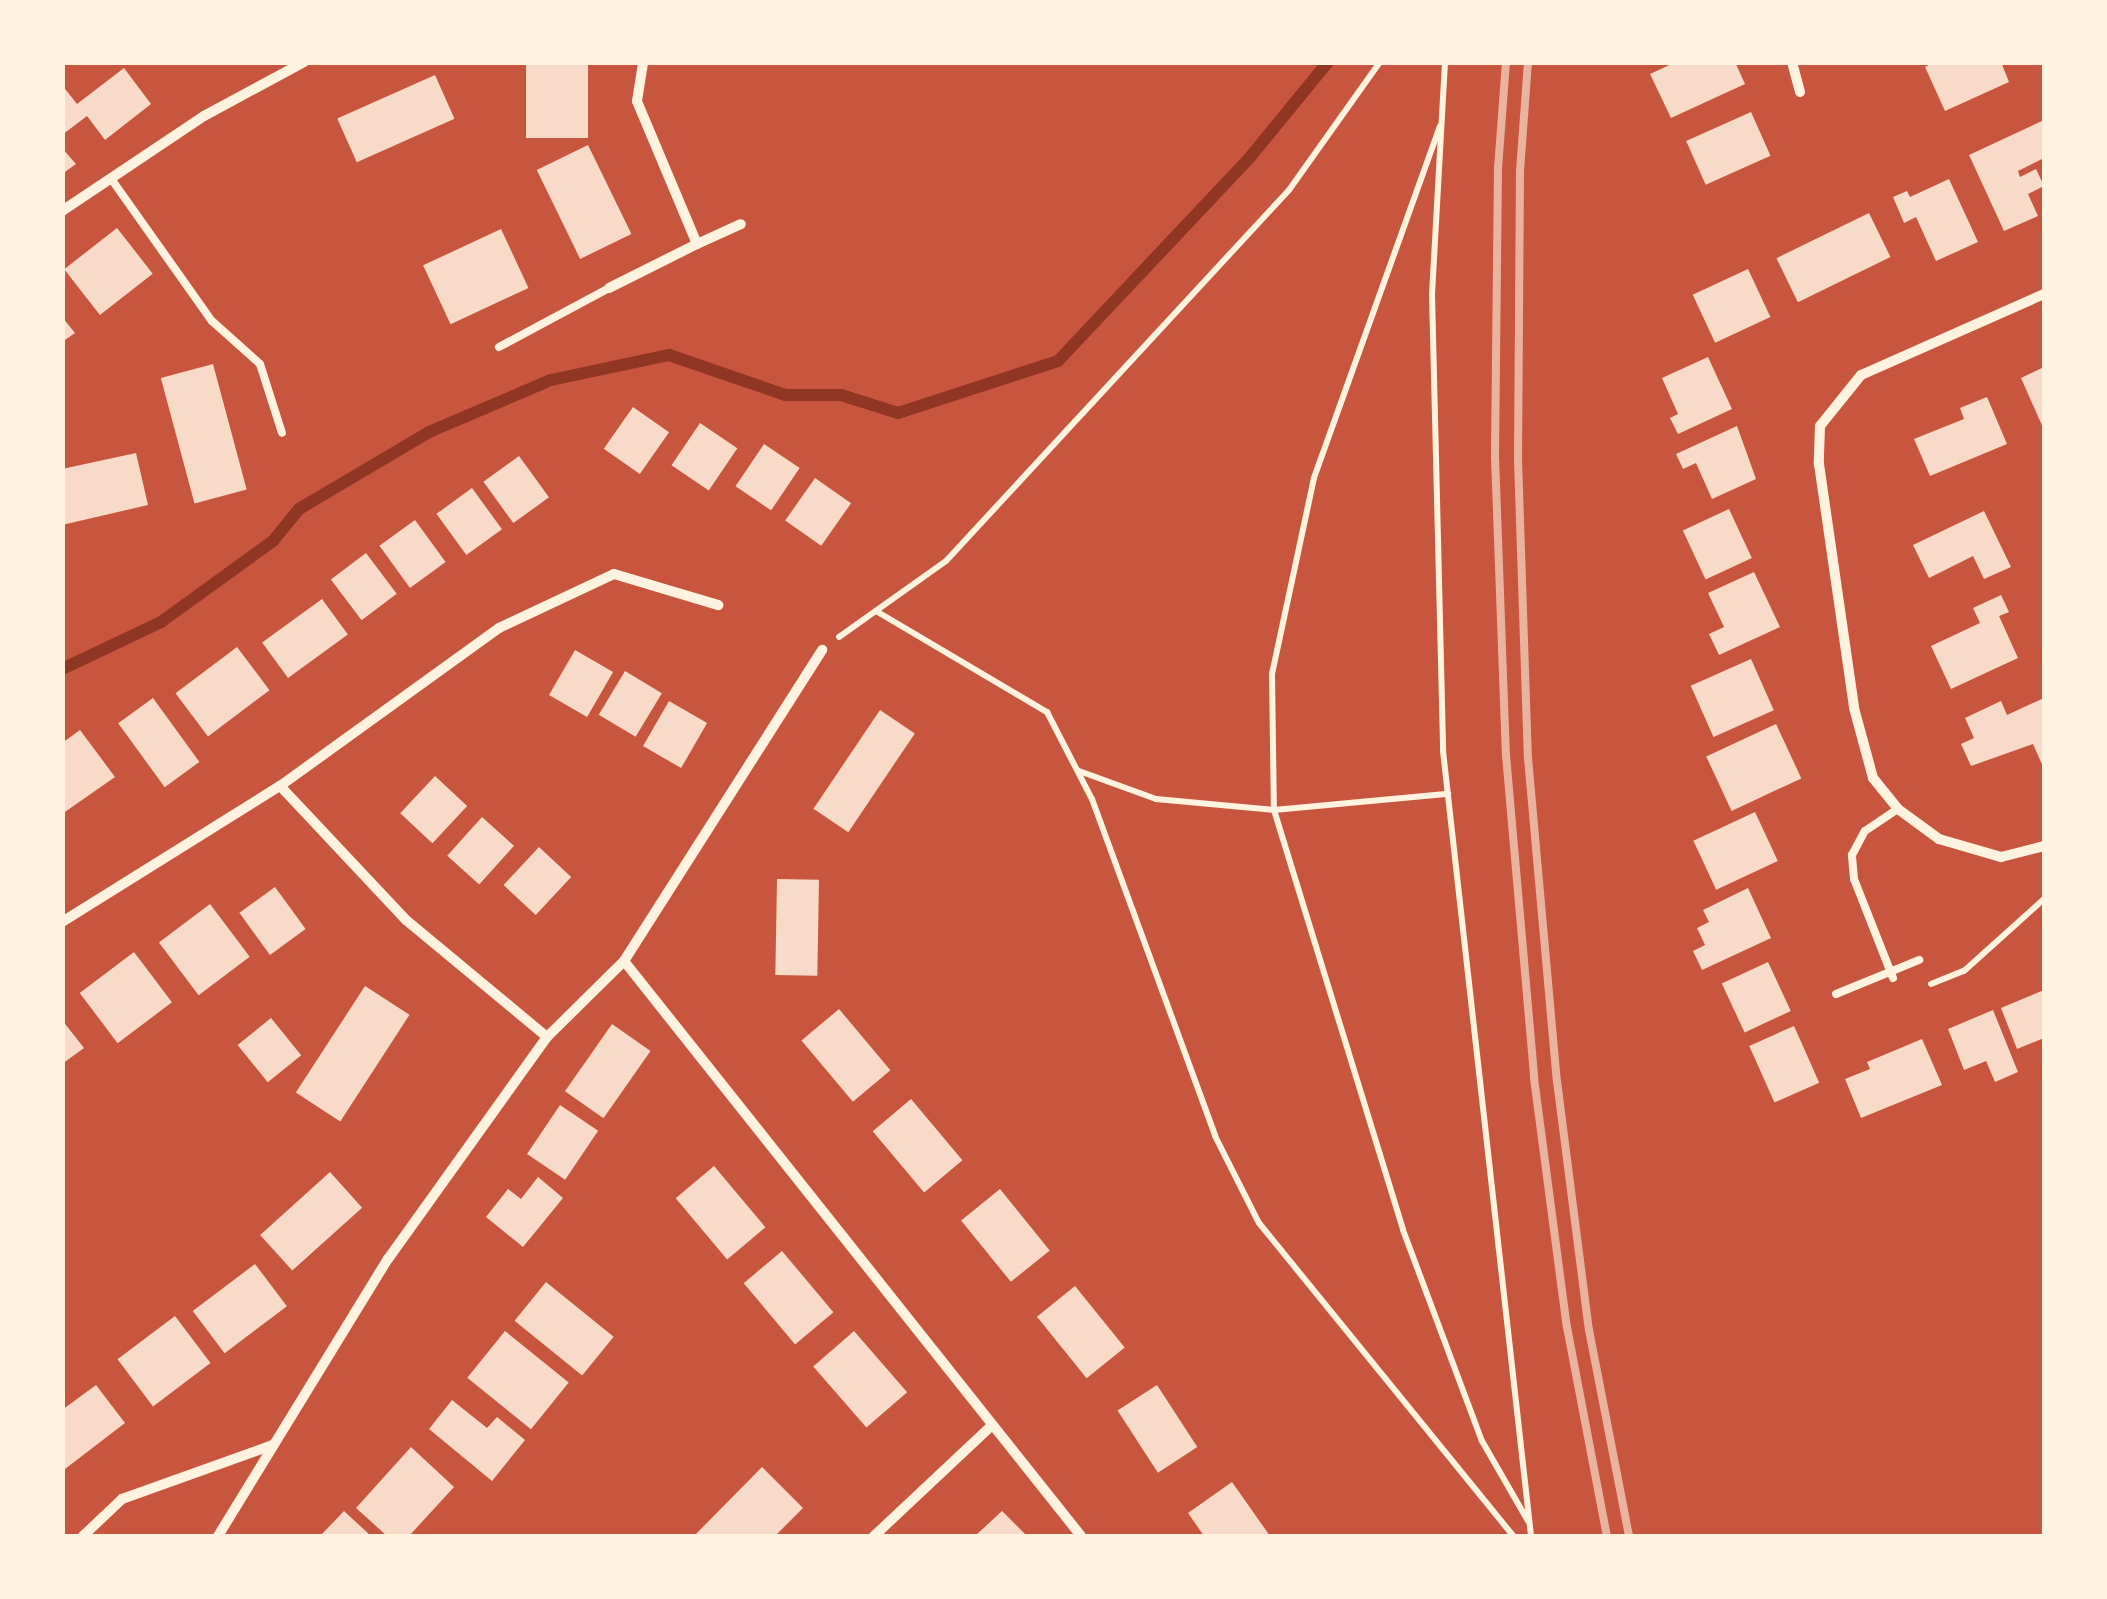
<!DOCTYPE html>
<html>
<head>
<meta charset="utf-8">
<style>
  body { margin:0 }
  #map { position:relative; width:2107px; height:1599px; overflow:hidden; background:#c8553d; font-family:Cabin,sans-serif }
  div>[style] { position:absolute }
  .stream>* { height:12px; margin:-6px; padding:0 6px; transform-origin:6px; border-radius:6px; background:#8f3625 }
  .building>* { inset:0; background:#f7dbc8; transform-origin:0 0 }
  .path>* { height:6px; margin:-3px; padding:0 3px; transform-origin:3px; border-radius:3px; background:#fff3e0 }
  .service>* { height:8px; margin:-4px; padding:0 4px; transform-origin:4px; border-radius:4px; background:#fff3e0 }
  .minor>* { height:10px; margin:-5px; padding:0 5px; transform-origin:5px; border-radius:5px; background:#fff3e0 }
  .rail>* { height:8px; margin:-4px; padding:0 4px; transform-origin:4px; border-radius:4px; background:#e9b49f }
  span { translate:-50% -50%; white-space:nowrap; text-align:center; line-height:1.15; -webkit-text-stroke:8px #fff3e0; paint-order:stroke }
  .frame { position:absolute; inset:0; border:65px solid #fff3e0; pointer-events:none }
</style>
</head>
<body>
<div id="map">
  <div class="stream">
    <div style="left:62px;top:669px;width:110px;rotate:-25.4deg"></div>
    <div style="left:161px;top:622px;width:138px;rotate:-35.9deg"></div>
    <div style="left:273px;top:541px;width:41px;rotate:-50.9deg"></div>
    <div style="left:299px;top:509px;width:151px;rotate:-30.6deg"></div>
    <div style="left:429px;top:432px;width:133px;rotate:-23.1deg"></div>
    <div style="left:551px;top:380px;width:121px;rotate:-12deg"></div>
    <div style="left:669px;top:355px;width:123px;rotate:19deg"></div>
    <div style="left:785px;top:395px;width:56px"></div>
    <div style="left:841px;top:395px;width:60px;rotate:17.5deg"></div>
    <div style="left:898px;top:413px;width:168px;rotate:-18deg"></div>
    <div style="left:1058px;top:361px;width:282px;rotate:-46.7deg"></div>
    <div style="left:1251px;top:156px;width:122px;rotate:-50.7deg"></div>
  </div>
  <div class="building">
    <div style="left:526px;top:62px;width:62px;height:76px"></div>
    <div style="clip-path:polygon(1676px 62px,1735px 62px,1745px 84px,1671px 118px,1650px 74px)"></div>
    <div style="clip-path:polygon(1934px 62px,2001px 62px,2009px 82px,1945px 111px,1925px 67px)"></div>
    <div style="clip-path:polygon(124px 68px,151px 104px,105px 140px,87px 116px,62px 135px,62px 85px,77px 104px)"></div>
    <div style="left:435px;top:75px;width:48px;height:107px;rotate:66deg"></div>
    <div style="left:1751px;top:112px;width:48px;height:71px;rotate:66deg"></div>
    <div style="clip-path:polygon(2044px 120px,2044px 158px,2018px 171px,2020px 177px,2036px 169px,2044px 186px,2028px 194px,2038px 216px,2004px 231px,1969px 155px)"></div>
    <div style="left:588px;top:145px;width:99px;height:57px;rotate:64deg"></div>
    <div style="clip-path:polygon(62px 148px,76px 164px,62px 174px)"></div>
    <div style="clip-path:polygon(1949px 179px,1978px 242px,1936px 261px,1916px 217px,1904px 223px,1893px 197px,1907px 191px,1910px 197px)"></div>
    <div style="left:1869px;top:213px;width:49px;height:103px;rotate:64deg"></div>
    <div style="left:117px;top:228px;width:58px;height:67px;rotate:52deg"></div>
    <div style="left:501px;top:229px;width:65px;height:86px;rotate:65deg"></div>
    <div style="left:1748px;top:269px;width:53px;height:61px;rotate:65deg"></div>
    <div style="clip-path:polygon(62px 317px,75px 333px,62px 342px)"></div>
    <div style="clip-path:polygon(1708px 357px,1732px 409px,1678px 434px,1670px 418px,1678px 414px,1662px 378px)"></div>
    <div style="left:213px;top:364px;width:130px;height:54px;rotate:75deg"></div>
    <div style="clip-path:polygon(2044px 367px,2044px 430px,2021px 378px)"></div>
    <div style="clip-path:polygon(1987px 397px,2007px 444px,1930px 476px,1914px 439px,1964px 419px,1960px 408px)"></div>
    <div style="left:633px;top:407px;width:44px;height:51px;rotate:35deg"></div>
    <div style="left:700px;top:423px;width:45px;height:51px;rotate:34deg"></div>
    <div style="clip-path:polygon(1737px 426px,1756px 479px,1712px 499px,1696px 463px,1683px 469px,1676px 454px)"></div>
    <div style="left:764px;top:444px;width:43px;height:51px;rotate:34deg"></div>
    <div style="clip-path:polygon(136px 453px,148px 505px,62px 525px,62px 469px)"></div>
    <div style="left:519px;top:456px;width:51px;height:44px;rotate:54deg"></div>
    <div style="left:815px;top:478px;width:44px;height:52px;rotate:35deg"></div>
    <div style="left:472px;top:488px;width:51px;height:44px;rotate:54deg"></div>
    <div style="left:1729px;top:509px;width:54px;height:51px;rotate:65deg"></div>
    <div style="clip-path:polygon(1984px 511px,2011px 567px,1984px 579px,1973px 556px,1929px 578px,1913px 545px)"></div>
    <div style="left:415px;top:520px;width:52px;height:44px;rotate:54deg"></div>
    <div style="left:366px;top:553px;width:51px;height:44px;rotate:53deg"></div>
    <div style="clip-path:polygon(1754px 572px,1780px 627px,1719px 655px,1709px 634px,1724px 627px,1708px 593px)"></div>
    <div style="clip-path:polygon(2001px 595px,2009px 612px,1999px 616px,2018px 658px,1951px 689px,1931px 646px,1980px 623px,1973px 608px)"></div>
    <div style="left:322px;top:599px;width:44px;height:74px;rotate:54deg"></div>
    <div style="left:237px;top:647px;width:54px;height:77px;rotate:53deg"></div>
    <div style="left:575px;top:650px;width:44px;height:52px;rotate:30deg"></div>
    <div style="left:1751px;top:659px;width:56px;height:66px;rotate:66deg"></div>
    <div style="left:625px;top:671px;width:43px;height:51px;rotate:31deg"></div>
    <div style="left:153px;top:698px;width:79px;height:43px;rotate:54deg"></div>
    <div style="clip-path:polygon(2044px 698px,2044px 769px,2033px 744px,1971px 766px,1961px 744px,1974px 738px,1965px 718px,2001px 701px,2007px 715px)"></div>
    <div style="left:669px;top:701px;width:44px;height:52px;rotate:30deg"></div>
    <div style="left:880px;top:710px;width:42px;height:119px;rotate:34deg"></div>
    <div style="left:1776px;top:724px;width:60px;height:77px;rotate:65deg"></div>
    <div style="clip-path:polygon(80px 730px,115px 777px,62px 814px,62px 743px)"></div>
    <div style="left:435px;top:776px;width:44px;height:51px;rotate:43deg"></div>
    <div style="left:1755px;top:812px;width:54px;height:68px;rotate:65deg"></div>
    <div style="left:482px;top:817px;width:43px;height:52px;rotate:42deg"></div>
    <div style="left:539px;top:847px;width:44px;height:52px;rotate:43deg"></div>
    <div style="left:777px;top:879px;width:42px;height:96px;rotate:1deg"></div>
    <div style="left:275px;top:887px;width:52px;height:44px;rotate:54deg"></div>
    <div style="clip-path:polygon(1748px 888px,1771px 938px,1702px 970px,1693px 951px,1705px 945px,1697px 928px,1709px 922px,1703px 910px)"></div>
    <div style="left:210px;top:904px;width:66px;height:64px;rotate:53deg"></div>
    <div style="left:134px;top:952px;width:63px;height:68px;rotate:53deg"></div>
    <div style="left:1768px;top:962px;width:54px;height:51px;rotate:65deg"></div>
    <div style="left:365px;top:986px;width:53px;height:127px;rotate:33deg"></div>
    <div style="clip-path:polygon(2044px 990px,2044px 1038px,2017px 1049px,2001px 1008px)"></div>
    <div style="left:839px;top:1009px;width:80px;height:49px;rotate:50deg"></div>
    <div style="clip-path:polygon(1993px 1010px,2018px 1072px,1995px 1082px,1986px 1061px,1964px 1070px,1948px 1029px)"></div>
    <div style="left:271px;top:1018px;width:48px;height:43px;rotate:51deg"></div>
    <div style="clip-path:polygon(62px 1020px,84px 1048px,62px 1064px)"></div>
    <div style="left:612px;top:1024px;width:47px;height:82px;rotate:35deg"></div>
    <div style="left:1794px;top:1026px;width:62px;height:49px;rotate:66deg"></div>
    <div style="clip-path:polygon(1922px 1039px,1942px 1085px,1861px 1118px,1845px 1079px,1870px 1069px,1867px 1062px)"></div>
    <div style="left:911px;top:1099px;width:80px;height:50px;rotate:50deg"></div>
    <div style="left:560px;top:1105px;width:46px;height:59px;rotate:34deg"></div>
    <div style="left:714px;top:1166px;width:80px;height:50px;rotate:50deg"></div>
    <div style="left:330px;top:1172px;width:48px;height:94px;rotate:48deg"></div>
    <div style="clip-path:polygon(538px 1177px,563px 1198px,523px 1247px,486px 1217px,508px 1189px,521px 1199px)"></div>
    <div style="left:1000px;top:1189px;width:79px;height:50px;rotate:51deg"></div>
    <div style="left:782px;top:1251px;width:80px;height:50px;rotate:50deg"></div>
    <div style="left:255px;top:1264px;width:53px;height:78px;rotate:53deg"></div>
    <div style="left:546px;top:1282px;width:87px;height:50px;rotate:39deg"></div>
    <div style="left:1075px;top:1286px;width:79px;height:49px;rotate:51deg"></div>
    <div style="left:175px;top:1316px;width:59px;height:72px;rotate:53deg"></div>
    <div style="left:505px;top:1331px;width:82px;height:60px;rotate:39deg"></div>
    <div style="left:854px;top:1331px;width:81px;height:54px;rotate:49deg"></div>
    <div style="clip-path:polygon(96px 1385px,125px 1423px,65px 1469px,62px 1410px)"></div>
    <div style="left:1157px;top:1385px;width:74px;height:47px;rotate:57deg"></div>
    <div style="clip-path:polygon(452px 1400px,487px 1428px,497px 1417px,525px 1440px,492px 1481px,429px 1429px)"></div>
    <div style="clip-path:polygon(411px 1447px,454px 1487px,409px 1536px,387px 1536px,356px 1508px)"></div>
    <div style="clip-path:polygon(762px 1467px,803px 1508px,775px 1536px,694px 1536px)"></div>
    <div style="clip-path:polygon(1232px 1482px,1270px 1536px,1204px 1536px,1188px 1513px)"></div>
    <div style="clip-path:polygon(344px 1511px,371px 1536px,320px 1536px)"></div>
    <div style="clip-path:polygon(1002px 1511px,1027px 1536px,975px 1536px)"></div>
  </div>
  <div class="path">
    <div style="left:1445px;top:62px;width:232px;rotate:93.2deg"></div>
    <div style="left:1432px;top:294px;width:457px;rotate:88.6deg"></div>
    <div style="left:1443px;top:751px;width:790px;rotate:83.6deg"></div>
    <div style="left:1440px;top:126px;width:374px;rotate:109.7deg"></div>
    <div style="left:1314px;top:478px;width:200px;rotate:102.1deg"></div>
    <div style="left:1272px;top:674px;width:136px;rotate:89.2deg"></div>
    <div style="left:1274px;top:810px;width:439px;rotate:72.9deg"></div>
    <div style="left:1403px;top:1230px;width:225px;rotate:69.5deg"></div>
    <div style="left:1482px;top:1441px;width:92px;rotate:60.1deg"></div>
    <div style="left:876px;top:611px;width:199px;rotate:30.6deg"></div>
    <div style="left:1047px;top:712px;width:98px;rotate:62.7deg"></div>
    <div style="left:1092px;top:799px;width:359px;rotate:69.9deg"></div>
    <div style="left:1215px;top:1136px;width:97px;rotate:63.2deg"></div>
    <div style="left:1259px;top:1223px;width:403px;rotate:50.9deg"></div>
    <div style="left:839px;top:637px;width:131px;rotate:-35.4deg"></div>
    <div style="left:946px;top:561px;width:505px;rotate:-47.25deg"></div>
    <div style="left:1289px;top:190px;width:157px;rotate:-54.6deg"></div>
    <div style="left:1079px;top:771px;width:82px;rotate:20deg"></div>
    <div style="left:1156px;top:799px;width:119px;rotate:5.3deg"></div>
    <div style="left:1274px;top:810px;width:175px;rotate:-5.3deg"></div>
    <div style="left:1931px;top:984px;width:35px;rotate:-22deg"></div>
    <div style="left:1964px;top:971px;width:108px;rotate:-42deg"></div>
  </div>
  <div class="service">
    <div style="left:112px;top:180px;width:173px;rotate:54.7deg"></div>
    <div style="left:212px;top:321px;width:64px;rotate:41.9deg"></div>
    <div style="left:260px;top:364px;width:72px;rotate:72.3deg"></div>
    <div style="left:499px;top:347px;width:125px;rotate:-28.2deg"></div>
    <div style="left:1893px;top:978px;width:106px;rotate:-111.5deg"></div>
    <div style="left:1854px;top:879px;width:24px;rotate:-95deg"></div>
    <div style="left:1852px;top:855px;width:27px;rotate:-62deg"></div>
    <div style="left:1865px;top:831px;width:40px;rotate:-34deg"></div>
    <div style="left:1836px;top:994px;width:90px;rotate:-22.3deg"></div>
  </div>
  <div class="minor">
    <div style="left:1792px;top:62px;width:31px;rotate:75deg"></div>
    <div style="left:62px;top:211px;width:171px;rotate:-33.8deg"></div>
    <div style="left:204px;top:116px;width:114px;rotate:-28.4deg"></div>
    <div style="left:697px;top:244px;width:48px;rotate:-24.4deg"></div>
    <div style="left:609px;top:288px;width:98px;rotate:-26.6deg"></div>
    <div style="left:697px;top:244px;width:155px;rotate:-112.8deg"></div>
    <div style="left:637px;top:101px;width:39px;rotate:-81deg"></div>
    <div style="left:2044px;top:294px;width:200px;rotate:156.1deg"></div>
    <div style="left:1861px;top:375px;width:65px;rotate:128.8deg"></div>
    <div style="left:1820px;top:426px;width:38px;rotate:92deg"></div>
    <div style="left:1819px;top:464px;width:246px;rotate:81.8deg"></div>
    <div style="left:1854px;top:708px;width:73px;rotate:74.8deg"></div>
    <div style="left:1873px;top:778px;width:40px;rotate:51deg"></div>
    <div style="left:1898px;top:809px;width:51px;rotate:36.2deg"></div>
    <div style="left:1939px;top:839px;width:65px;rotate:16.2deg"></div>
    <div style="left:2001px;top:857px;width:44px;rotate:-14.3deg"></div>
    <div style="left:62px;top:922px;width:257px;rotate:-32deg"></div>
    <div style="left:624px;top:961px;width:369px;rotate:-57.5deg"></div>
    <div style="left:547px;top:1037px;width:183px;rotate:-140.3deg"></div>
    <div style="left:406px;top:920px;width:184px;rotate:-133.2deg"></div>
    <div style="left:280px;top:786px;width:270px;rotate:-35.8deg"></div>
    <div style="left:499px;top:628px;width:127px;rotate:-25.2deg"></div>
    <div style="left:614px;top:574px;width:109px;rotate:16.6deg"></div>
    <div style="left:83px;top:1536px;width:54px;rotate:-43.5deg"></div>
    <div style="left:122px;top:1499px;width:160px;rotate:-19.7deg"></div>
    <div style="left:218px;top:1536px;width:325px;rotate:-58.5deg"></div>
    <div style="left:388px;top:1259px;width:273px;rotate:-54.4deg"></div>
    <div style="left:547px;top:1037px;width:108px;rotate:-44.6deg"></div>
    <div style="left:624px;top:961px;width:734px;rotate:51.52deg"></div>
    <div style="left:874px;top:1536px;width:159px;rotate:-43.2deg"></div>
  </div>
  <div class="rail">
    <div style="left:1506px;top:62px;width:106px;rotate:94.3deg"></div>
    <div style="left:1498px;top:168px;width:289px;rotate:90.6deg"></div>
    <div style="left:1495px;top:457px;width:298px;rotate:87.9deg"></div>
    <div style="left:1506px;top:755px;width:324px;rotate:85deg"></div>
    <div style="left:1534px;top:1078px;width:251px;rotate:82.5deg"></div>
    <div style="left:1567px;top:1327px;width:213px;rotate:79.2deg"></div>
    <div style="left:1528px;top:62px;width:109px;rotate:94.2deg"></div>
    <div style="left:1520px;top:171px;width:289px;rotate:90.4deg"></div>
    <div style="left:1518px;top:460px;width:298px;rotate:88.1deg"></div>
    <div style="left:1528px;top:758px;width:324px;rotate:84.9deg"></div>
    <div style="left:1557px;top:1081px;width:251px;rotate:82.7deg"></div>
    <div style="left:1589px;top:1330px;width:210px;rotate:79deg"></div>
  </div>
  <div class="frame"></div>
</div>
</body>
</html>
